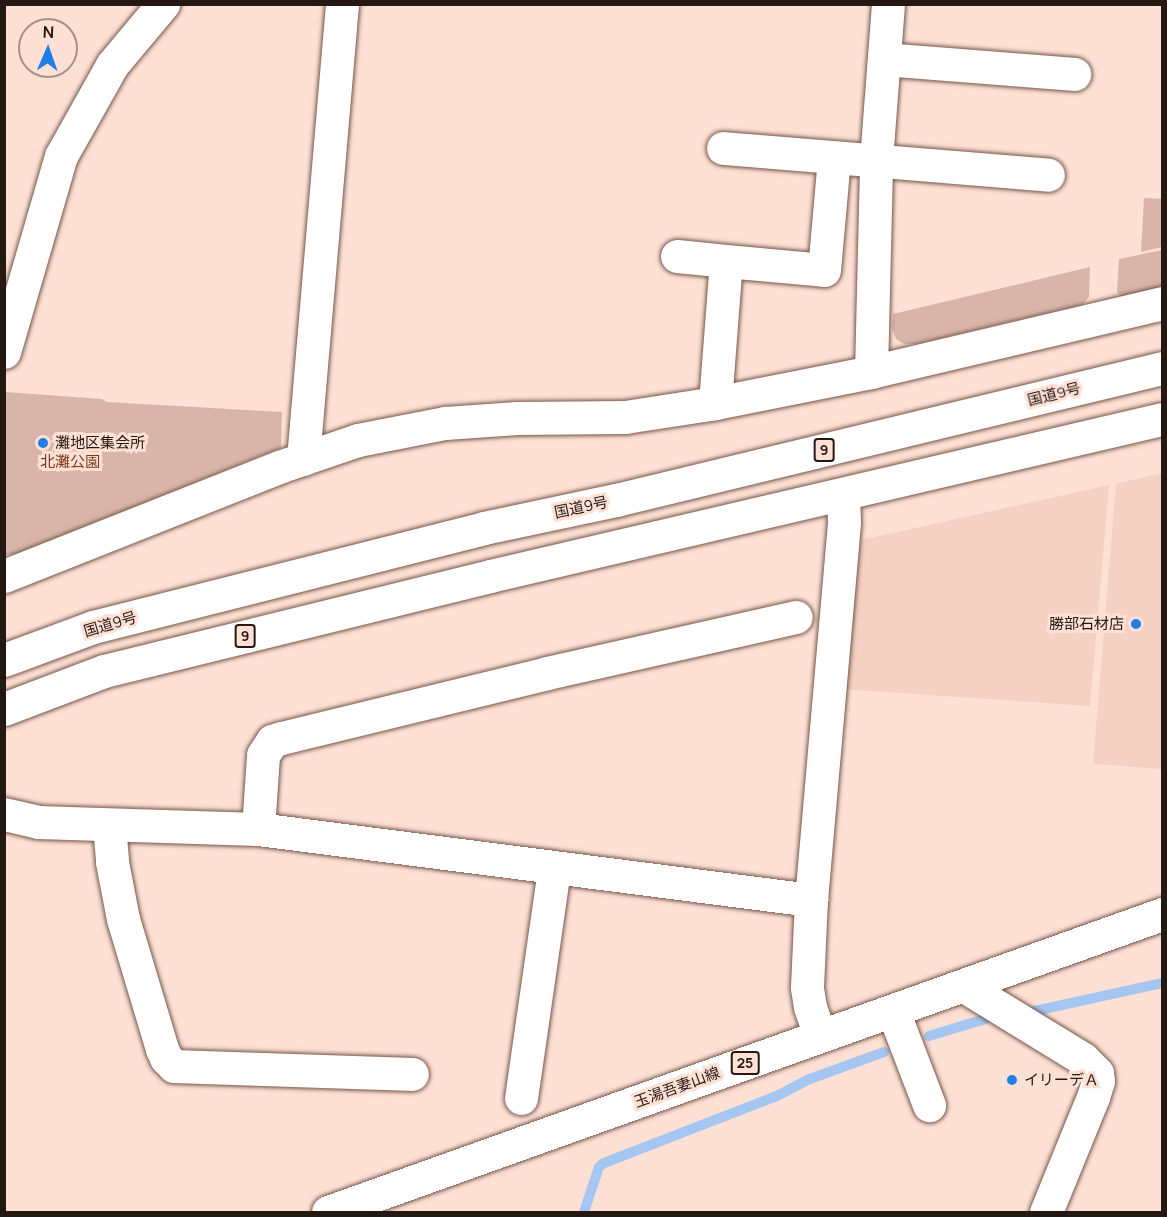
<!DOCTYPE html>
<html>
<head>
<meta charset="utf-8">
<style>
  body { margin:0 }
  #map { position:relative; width:1167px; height:1217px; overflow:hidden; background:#fee0d4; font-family:Manrope,"Noto Sans JP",sans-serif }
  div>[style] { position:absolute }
  .built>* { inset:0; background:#f5d1c3 }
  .green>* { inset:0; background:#d8b5a8 }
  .stream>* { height:10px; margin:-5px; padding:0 5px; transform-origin:5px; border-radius:5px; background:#a5c6f1 }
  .roads { filter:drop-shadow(0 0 2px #75564a) drop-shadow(0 0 2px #75564a) }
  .minor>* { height:33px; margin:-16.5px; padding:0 16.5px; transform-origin:16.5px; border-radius:16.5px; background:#fff }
  .major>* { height:33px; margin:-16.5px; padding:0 16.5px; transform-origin:16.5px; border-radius:16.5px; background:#fff }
  .highway>* { height:33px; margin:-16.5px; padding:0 16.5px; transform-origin:16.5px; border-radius:16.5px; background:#fff }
  .dots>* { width:16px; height:16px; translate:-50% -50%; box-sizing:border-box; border:3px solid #fee0d4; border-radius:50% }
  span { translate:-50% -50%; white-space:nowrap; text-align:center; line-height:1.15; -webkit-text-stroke:6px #fee0d4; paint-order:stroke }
  .shield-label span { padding:2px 4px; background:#fee0d4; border:2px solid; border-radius:4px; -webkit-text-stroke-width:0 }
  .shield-label { font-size:14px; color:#251813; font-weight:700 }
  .street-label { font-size:15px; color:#251813 }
  .poi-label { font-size:15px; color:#251813 }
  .left { translate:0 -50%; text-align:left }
  .right { translate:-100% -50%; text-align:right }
  .park-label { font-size:15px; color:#7c3a1f }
  .frame { position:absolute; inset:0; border:6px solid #251813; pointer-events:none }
  .north { position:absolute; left:18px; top:18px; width:60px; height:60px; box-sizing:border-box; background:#fee0d4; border:2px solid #a79087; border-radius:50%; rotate:2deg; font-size:16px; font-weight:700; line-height:24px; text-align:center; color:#251813 }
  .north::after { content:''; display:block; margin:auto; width:21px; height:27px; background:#207ee8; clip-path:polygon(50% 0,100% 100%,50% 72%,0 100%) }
</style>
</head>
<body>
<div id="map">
  <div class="built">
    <div style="clip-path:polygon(1162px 473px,1162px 769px,1093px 764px,1116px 484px)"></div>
    <div style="clip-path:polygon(1109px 485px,1090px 706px,839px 689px,861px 540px)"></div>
  </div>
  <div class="green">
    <div style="clip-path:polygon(1144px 198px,1162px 199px,1162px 247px,1141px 252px)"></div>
    <div style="clip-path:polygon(1162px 250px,1162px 287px,1122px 298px,1117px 292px,1119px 259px)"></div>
    <div style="clip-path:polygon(1090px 267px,1089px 297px,1082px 305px,916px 344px,904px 344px,896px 339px,892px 329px,893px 314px)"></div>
    <div style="clip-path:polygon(5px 392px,102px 399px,107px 402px,282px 412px,281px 448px,19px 553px,5px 555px)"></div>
  </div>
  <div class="stream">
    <div style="left:1030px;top:1012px;width:135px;rotate:-12.4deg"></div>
    <div style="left:929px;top:1036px;width:59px;rotate:-16.9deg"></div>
    <div style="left:584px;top:1212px;width:47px;rotate:-71.6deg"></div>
    <div style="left:599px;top:1167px;width:6px;rotate:-39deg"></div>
    <div style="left:604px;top:1163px;width:188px;rotate:-21.2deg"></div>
    <div style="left:779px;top:1095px;width:32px;rotate:-28deg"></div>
    <div style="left:807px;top:1080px;width:82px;rotate:-20deg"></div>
  </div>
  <div class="roads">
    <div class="minor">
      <div style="left:884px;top:59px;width:191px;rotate:4.5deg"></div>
      <div style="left:723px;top:148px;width:326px;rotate:4.7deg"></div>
      <div style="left:677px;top:256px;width:49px;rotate:5.8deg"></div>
      <div style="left:4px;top:352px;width:204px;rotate:-73.8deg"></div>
      <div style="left:61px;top:156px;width:104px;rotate:-60.7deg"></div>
      <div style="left:112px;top:65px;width:80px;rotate:-50.1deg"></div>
      <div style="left:871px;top:372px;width:212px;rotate:-88.6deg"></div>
      <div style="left:876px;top:160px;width:156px;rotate:-85.6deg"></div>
      <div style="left:715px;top:403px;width:142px;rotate:-85.6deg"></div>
      <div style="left:726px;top:261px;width:98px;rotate:5.2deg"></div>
      <div style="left:824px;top:270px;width:112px;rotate:-84.9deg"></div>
      <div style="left:303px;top:459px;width:457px;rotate:-85.1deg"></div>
      <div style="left:4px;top:576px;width:296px;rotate:-21.6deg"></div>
      <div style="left:279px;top:467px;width:83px;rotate:-18.9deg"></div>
      <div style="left:358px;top:440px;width:89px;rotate:-11.1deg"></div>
      <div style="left:445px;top:423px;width:72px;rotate:-4deg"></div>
      <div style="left:517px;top:418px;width:108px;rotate:-0.5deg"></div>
      <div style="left:625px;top:417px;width:91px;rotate:-8.8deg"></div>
      <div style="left:715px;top:403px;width:159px;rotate:-11.2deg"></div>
      <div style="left:871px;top:372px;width:299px;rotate:-13.3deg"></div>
      <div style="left:4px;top:814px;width:35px;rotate:13deg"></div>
      <div style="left:38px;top:822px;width:220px;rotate:1.8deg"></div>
      <div style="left:258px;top:829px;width:558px;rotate:7.32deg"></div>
      <div style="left:109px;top:825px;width:37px;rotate:85deg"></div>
      <div style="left:112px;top:862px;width:58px;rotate:79.1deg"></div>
      <div style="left:123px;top:919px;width:136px;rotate:73.3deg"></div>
      <div style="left:162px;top:1049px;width:10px;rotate:66deg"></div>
      <div style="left:166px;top:1058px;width:11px;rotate:45deg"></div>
      <div style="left:174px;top:1066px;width:238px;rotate:1.9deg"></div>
      <div style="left:258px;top:829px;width:74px;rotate:-86.1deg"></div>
      <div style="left:263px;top:755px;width:17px;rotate:-57deg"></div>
      <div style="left:272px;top:741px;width:9px;rotate:-18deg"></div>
      <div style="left:281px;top:738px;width:274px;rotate:-13.7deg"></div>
      <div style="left:547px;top:673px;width:255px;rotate:-12.7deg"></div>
      <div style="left:964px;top:986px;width:140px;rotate:31.5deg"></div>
      <div style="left:1083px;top:1059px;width:20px;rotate:45deg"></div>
      <div style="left:1097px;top:1073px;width:8px;rotate:83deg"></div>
      <div style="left:1098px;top:1081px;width:17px;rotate:107deg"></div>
      <div style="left:1093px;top:1097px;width:124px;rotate:112.2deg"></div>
      <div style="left:893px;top:1011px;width:101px;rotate:69deg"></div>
      <div style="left:820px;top:1036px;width:31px;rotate:-109deg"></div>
      <div style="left:810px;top:1007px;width:20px;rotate:-99deg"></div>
      <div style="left:807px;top:987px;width:87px;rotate:-87.4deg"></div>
      <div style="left:811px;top:900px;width:379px;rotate:-85deg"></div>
      <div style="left:844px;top:522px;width:28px;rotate:-92deg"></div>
      <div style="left:521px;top:1098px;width:231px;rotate:-81.8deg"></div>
    </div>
    <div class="major">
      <div style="left:328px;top:1212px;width:886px;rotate:-19.66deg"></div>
    </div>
    <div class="highway">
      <div style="left:4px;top:660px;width:95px;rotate:-20.3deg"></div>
      <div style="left:93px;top:627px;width:403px;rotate:-14.2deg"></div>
      <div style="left:484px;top:528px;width:135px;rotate:-12deg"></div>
      <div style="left:616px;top:500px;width:562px;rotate:-13.59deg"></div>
      <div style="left:4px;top:709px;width:107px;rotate:-20.8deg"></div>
      <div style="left:104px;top:671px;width:398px;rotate:-13.8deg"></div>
      <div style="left:490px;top:576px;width:690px;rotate:-13.15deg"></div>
    </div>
  </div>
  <div class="dots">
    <div style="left:43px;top:443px;background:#207ee8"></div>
    <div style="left:1136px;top:624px;background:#207ee8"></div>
    <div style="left:1012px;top:1080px;background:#207ee8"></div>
  </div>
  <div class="shield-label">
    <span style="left:824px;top:450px">9</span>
    <span style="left:245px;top:636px">9</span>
    <span style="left:745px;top:1063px">25</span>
  </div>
  <div class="street-label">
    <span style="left:1054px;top:394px;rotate:-14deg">国道9号</span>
    <span style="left:581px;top:507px;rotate:-12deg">国道9号</span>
    <span style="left:110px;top:624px;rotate:-16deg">国道9号</span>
    <span style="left:677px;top:1087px;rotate:-20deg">玉湯吾妻山線</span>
  </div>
  <div class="poi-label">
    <span class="left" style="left:55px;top:443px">灘地区集会所</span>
    <span class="right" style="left:1124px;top:624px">勝部石材店</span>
    <span class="left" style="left:1024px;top:1080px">イリーデＡ</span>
  </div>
  <div class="park-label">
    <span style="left:70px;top:462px">北灘公園</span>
  </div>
  <div class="frame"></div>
  <div class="north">N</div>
</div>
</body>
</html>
